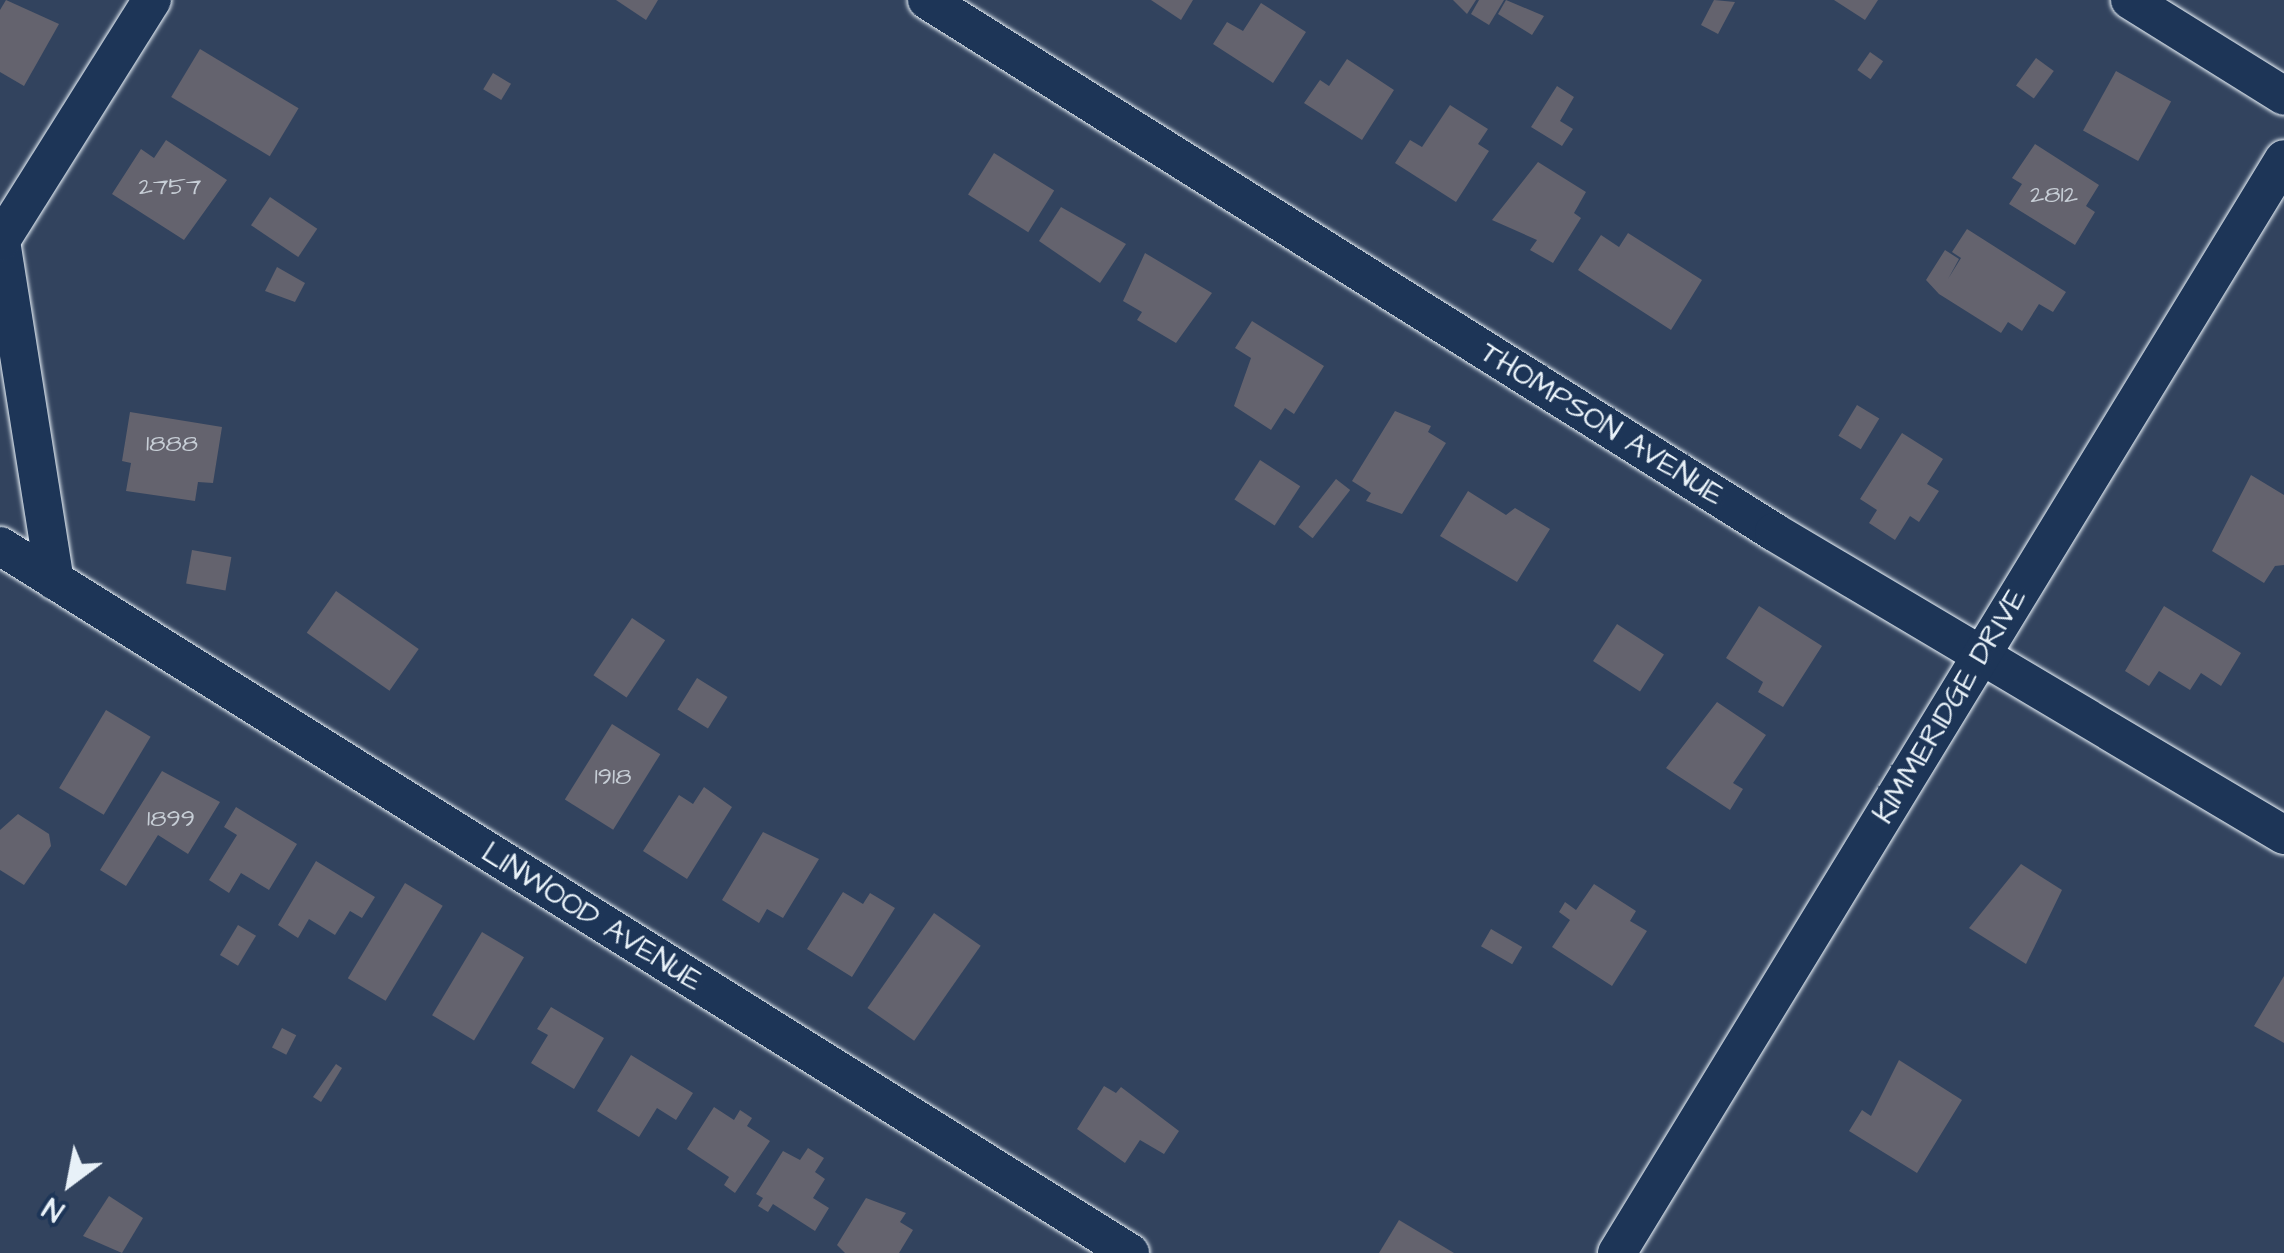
<!DOCTYPE html>
<html>
<head>
<meta charset="utf-8">
<style>
  body { margin:0 }
  #map { position:relative; width:2284px; height:1253px; overflow:hidden; background:#32435e; font-family:"Architects Daughter",sans-serif }
  div>[style] { position:absolute }
  .building>* { inset:0; background:#64636e; transform-origin:0 0 }
  .roads { filter:drop-shadow(0 0 2px #e8f1f8) drop-shadow(0 0 2px #e8f1f8) }
  .minor>* { height:38px; margin:-19px; padding:0 19px; transform-origin:19px; border-radius:19px; background:#1d3557 }
  span { translate:-50% -50%; white-space:nowrap; text-align:center; line-height:1.15; -webkit-text-stroke:10px #1d3557; paint-order:stroke }
  .number-label { font-size:25px; color:#c7ced6 }
  .number-label span { -webkit-text-stroke-width:0 }
  .street-label { font-size:30px; color:#e8f1f8 }
  .north { position:absolute; left:20px; top:1133px; width:100px; height:100px; -webkit-text-stroke:8px #1d3557; paint-order:stroke; rotate:212deg; font-size:28px; font-weight:700; line-height:40px; text-align:center; color:#e8f1f8 }
  .north::after { content:''; display:block; margin:auto; width:35px; height:45px; background:#e8f1f8; clip-path:polygon(50% 0,100% 100%,50% 72%,0 100%) }
</style>
</head>
<body>
<div id="map">
  <div class="building">
    <div style="clip-path:polygon(6px 0,59px 24px,24px 86px,0 72px,0 10px)"></div>
    <div style="clip-path:polygon(616px 0,658px 0,646px 20px)"></div>
    <div style="clip-path:polygon(1151px 0,1193px 0,1181px 20px)"></div>
    <div style="clip-path:polygon(1453px 0,1476px 0,1467px 14px)"></div>
    <div style="clip-path:polygon(1479px 0,1504px 0,1489px 25px,1471px 14px)"></div>
    <div style="clip-path:polygon(1506px 0,1544px 16px,1532px 35px,1498px 14px)"></div>
    <div style="clip-path:polygon(1714px 0,1735px 2px,1718px 34px,1701px 25px)"></div>
    <div style="clip-path:polygon(1834px 0,1878px 0,1865px 20px)"></div>
    <div style="clip-path:polygon(1261px 3px,1306px 32px,1273px 83px,1213px 44px,1227px 22px,1243px 31px)"></div>
    <div style="left:200px;top:49px;width:115px;height:56px;rotate:31deg"></div>
    <div style="left:1870px;top:52px;width:16px;height:22px;rotate:35deg"></div>
    <div style="left:2036px;top:58px;width:22px;height:34px;rotate:36deg"></div>
    <div style="clip-path:polygon(1347px 59px,1394px 90px,1362px 140px,1304px 103px,1320px 80px,1329px 86px)"></div>
    <div style="left:2116px;top:71px;width:63px;height:68px;rotate:29deg"></div>
    <div style="left:493px;top:73px;width:21px;height:19px;rotate:31deg"></div>
    <div style="clip-path:polygon(1557px 86px,1574px 97px,1560px 121px,1573px 129px,1562px 146px,1531px 127px)"></div>
    <div style="clip-path:polygon(1450px 105px,1488px 129px,1478px 144px,1489px 151px,1456px 202px,1395px 163px,1410px 140px,1422px 147px)"></div>
    <div style="clip-path:polygon(166px 140px,227px 180px,184px 240px,112px 194px,141px 149px,154px 158px)"></div>
    <div style="clip-path:polygon(2035px 144px,2099px 185px,2086px 206px,2095px 212px,2075px 245px,2009px 204px,2022px 184px,2012px 178px)"></div>
    <div style="left:994px;top:153px;width:71px;height:49px;rotate:32deg"></div>
    <div style="clip-path:polygon(1538px 162px,1586px 192px,1574px 213px,1581px 218px,1553px 263px,1530px 250px,1537px 240px,1492px 220px)"></div>
    <div style="left:270px;top:197px;width:57px;height:34px;rotate:34deg"></div>
    <div style="clip-path:polygon(1061px 207px,1126px 244px,1100px 283px,1039px 241px)"></div>
    <div style="clip-path:polygon(1967px 229px,2066px 292px,2053px 312px,2039px 304px,2022px 331px,2008px 322px,2001px 333px,1939px 294px,1926px 280px,1945px 250px,1959px 259px,1948px 279px,1961px 258px,1952px 252px)"></div>
    <div style="clip-path:polygon(1628px 233px,1702px 280px,1671px 330px,1578px 270px,1601px 235px,1619px 247px)"></div>
    <div style="clip-path:polygon(1145px 253px,1212px 293px,1176px 343px,1137px 320px,1142px 312px,1123px 301px)"></div>
    <div style="clip-path:polygon(277px 267px,305px 283px,295px 302px,265px 291px)"></div>
    <div style="clip-path:polygon(1252px 321px,1324px 366px,1294px 414px,1285px 408px,1271px 430px,1234px 406px,1251px 358px,1235px 348px)"></div>
    <div style="left:1857px;top:405px;width:26px;height:36px;rotate:31deg"></div>
    <div style="clip-path:polygon(1395px 411px,1431px 426px,1428px 432px,1446px 443px,1402px 514px,1366px 501px,1371px 493px,1352px 481px)"></div>
    <div style="clip-path:polygon(130px 412px,222px 427px,213px 483px,198px 482px,195px 501px,126px 491px,131px 463px,122px 461px)"></div>
    <div style="clip-path:polygon(1902px 433px,1943px 459px,1927px 484px,1939px 491px,1919px 522px,1910px 516px,1895px 540px,1869px 523px,1877px 510px,1860px 499px)"></div>
    <div style="left:1260px;top:460px;width:48px;height:47px;rotate:33deg"></div>
    <div style="clip-path:polygon(2251px 475px,2284px 495px,2284px 565px,2275px 566px,2264px 583px,2212px 551px)"></div>
    <div style="left:1336px;top:479px;width:18px;height:61px;rotate:38deg"></div>
    <div style="clip-path:polygon(1468px 491px,1506px 515px,1515px 508px,1550px 529px,1517px 582px,1440px 536px)"></div>
    <div style="left:192px;top:550px;width:40px;height:34px;rotate:10deg"></div>
    <div style="left:336px;top:591px;width:101px;height:51px;rotate:35deg"></div>
    <div style="clip-path:polygon(1759px 606px,1822px 646px,1783px 707px,1758px 692px,1763px 682px,1726px 658px)"></div>
    <div style="clip-path:polygon(2164px 606px,2241px 653px,2221px 686px,2201px 673px,2190px 690px,2159px 671px,2149px 686px,2125px 671px)"></div>
    <div style="left:632px;top:618px;width:40px;height:69px;rotate:34deg"></div>
    <div style="left:1617px;top:624px;width:56px;height:44px;rotate:33deg"></div>
    <div style="left:697px;top:678px;width:36px;height:37px;rotate:32deg"></div>
    <div style="clip-path:polygon(1717px 702px,1766px 735px,1733px 783px,1743px 789px,1730px 810px,1666px 768px)"></div>
    <div style="left:106px;top:710px;width:52px;height:91px;rotate:31deg"></div>
    <div style="left:612px;top:724px;width:57px;height:89px;rotate:32deg"></div>
    <div style="clip-path:polygon(162px 771px,220px 802px,188px 854px,158px 835px,126px 886px,100px 870px)"></div>
    <div style="clip-path:polygon(704px 787px,732px 807px,687px 879px,643px 851px,679px 795px,693px 804px)"></div>
    <div style="clip-path:polygon(236px 807px,297px 844px,269px 890px,241px 873px,229px 893px,209px 880px,237px 835px,224px 827px)"></div>
    <div style="clip-path:polygon(18px 814px,49px 834px,51px 846px,24px 885px,0 870px,0 830px)"></div>
    <div style="clip-path:polygon(763px 832px,819px 859px,783px 918px,767px 909px,759px 923px,722px 900px)"></div>
    <div style="clip-path:polygon(316px 861px,375px 897px,362px 918px,350px 911px,335px 935px,309px 919px,298px 938px,278px 925px)"></div>
    <div style="clip-path:polygon(2021px 864px,2062px 890px,2026px 964px,1969px 928px)"></div>
    <div style="left:405px;top:883px;width:44px;height:111px;rotate:31deg"></div>
    <div style="clip-path:polygon(1594px 884px,1636px 911px,1630px 921px,1647px 931px,1612px 986px,1552px 947px,1570px 920px,1559px 912px,1565px 902px,1576px 910px)"></div>
    <div style="clip-path:polygon(843px 892px,863px 904px,870px 893px,895px 908px,852px 977px,807px 949px)"></div>
    <div style="left:934px;top:913px;width:57px;height:116px;rotate:35deg"></div>
    <div style="left:238px;top:925px;width:21px;height:35px;rotate:31deg"></div>
    <div style="left:1491px;top:929px;width:36px;height:20px;rotate:30deg"></div>
    <div style="left:482px;top:932px;width:49px;height:97px;rotate:31deg"></div>
    <div style="clip-path:polygon(2284px 976px,2284px 1043px,2254px 1026px)"></div>
    <div style="clip-path:polygon(551px 1007px,604px 1038px,574px 1089px,531px 1063px,548px 1035px,537px 1029px)"></div>
    <div style="left:282px;top:1028px;width:16px;height:22px;rotate:27deg"></div>
    <div style="clip-path:polygon(631px 1055px,693px 1093px,676px 1120px,657px 1108px,639px 1137px,597px 1111px)"></div>
    <div style="clip-path:polygon(1899px 1060px,1962px 1100px,1917px 1173px,1849px 1131px,1862px 1110px,1871px 1116px)"></div>
    <div style="clip-path:polygon(336px 1064px,342px 1068px,321px 1102px,313px 1097px)"></div>
    <div style="clip-path:polygon(1104px 1086px,1116px 1093px,1121px 1087px,1179px 1131px,1164px 1154px,1140px 1140px,1125px 1163px,1077px 1129px)"></div>
    <div style="clip-path:polygon(714px 1107px,734px 1120px,740px 1110px,752px 1118px,747px 1126px,770px 1141px,735px 1193px,724px 1185px,729px 1177px,687px 1149px)"></div>
    <div style="clip-path:polygon(808px 1148px,824px 1158px,815px 1172px,825px 1179px,813px 1198px,829px 1208px,815px 1231px,773px 1204px,768px 1212px,758px 1206px,763px 1198px,756px 1194px,783px 1151px,800px 1160px)"></div>
    <div style="clip-path:polygon(109px 1196px,143px 1218px,122px 1253px,83px 1236px)"></div>
    <div style="clip-path:polygon(866px 1198px,906px 1213px,900px 1222px,913px 1230px,899px 1253px,845px 1253px,837px 1245px)"></div>
    <div style="clip-path:polygon(1399px 1220px,1454px 1253px,1379px 1253px)"></div>
  </div>
  <div class="roads">
    <div class="minor">
      <div style="left:927px;top:0;width:1000px;rotate:32.13deg"></div>
      <div style="left:1774px;top:532px;width:593px;rotate:30.72deg"></div>
      <div style="left:2130px;top:0;width:181px;rotate:31.9deg"></div>
      <div style="left:1px;top:241px;width:344px;rotate:81deg"></div>
      <div style="left:0;top:242px;width:286px;rotate:-57.9deg"></div>
      <div style="left:0;top:546px;width:1333px;rotate:32.03deg"></div>
      <div style="left:1617px;top:1253px;width:1281px;rotate:-58.63deg"></div>
    </div>
  </div>
  <div class="number-label">
    <span style="left:170px;top:187px">2757</span>
    <span style="left:2054px;top:195px">2812</span>
    <span style="left:172px;top:444px">1888</span>
    <span style="left:613px;top:777px">1918</span>
    <span style="left:171px;top:819px">1899</span>
  </div>
  <div class="street-label">
    <span style="left:1602px;top:424px;rotate:32deg">THOMPSON AVENUE</span>
    <span style="left:1950px;top:706px;rotate:-59deg">KIMMERIDGE DRIVE</span>
    <span style="left:592px;top:917px;rotate:32deg">LINWOOD AVENUE</span>
  </div>
  <div class="north">N</div>
</div>
</body>
</html>
